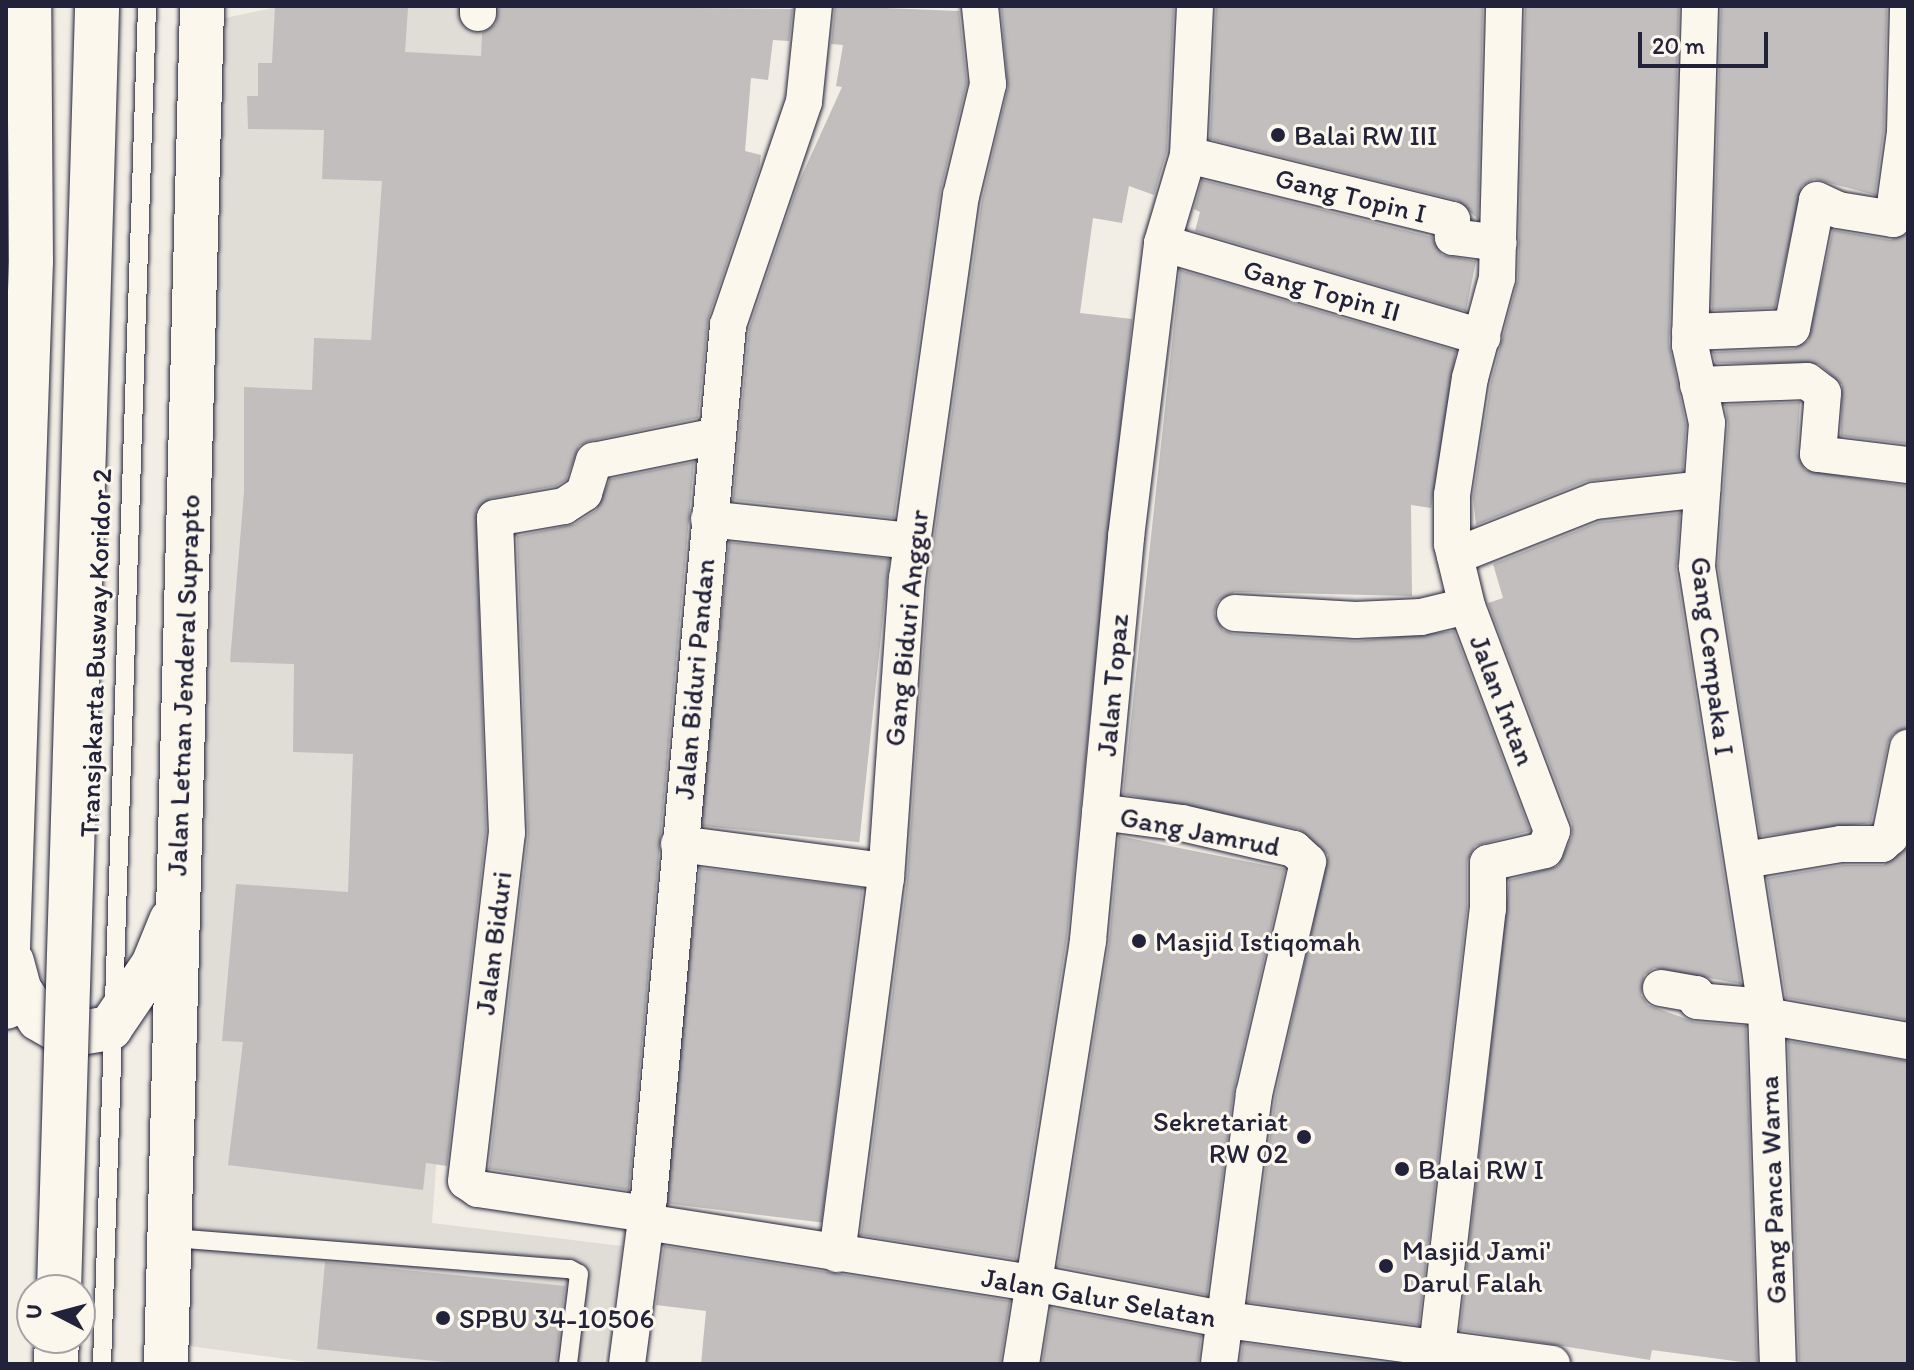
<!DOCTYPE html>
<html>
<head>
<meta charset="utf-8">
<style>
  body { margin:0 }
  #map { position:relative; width:1914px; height:1370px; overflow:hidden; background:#f2eee5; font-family:Itim,sans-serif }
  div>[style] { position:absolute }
  .built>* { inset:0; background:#e0dcd6 }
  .building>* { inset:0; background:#c2bebe; transform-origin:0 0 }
  .roads { filter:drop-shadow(0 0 2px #22223b) drop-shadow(0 0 2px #22223b) }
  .lane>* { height:18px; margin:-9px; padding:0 9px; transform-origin:9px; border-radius:9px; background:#fbf7ec }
  .street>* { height:36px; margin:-18px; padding:0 18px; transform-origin:18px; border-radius:18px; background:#fbf7ec }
  .primary>* { height:44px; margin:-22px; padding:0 22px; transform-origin:22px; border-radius:22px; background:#fbf7ec }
  .bridges { filter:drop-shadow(0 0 2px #22223b) drop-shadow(0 0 2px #22223b) }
  .primary-bridge>* { height:44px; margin:-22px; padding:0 22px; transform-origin:22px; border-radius:22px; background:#fbf7ec }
  .dots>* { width:22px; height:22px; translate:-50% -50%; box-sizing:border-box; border:4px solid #fbf7ec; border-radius:50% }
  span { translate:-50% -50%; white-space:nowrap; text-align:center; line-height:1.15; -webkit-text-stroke:6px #fbf7ec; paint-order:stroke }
  .poi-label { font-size:28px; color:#22223b }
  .left { translate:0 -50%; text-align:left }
  .right { translate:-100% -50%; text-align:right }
  .street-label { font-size:28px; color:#22223b }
  .frame { position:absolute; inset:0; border:8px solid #22223b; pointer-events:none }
  .north { position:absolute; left:16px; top:1274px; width:80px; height:80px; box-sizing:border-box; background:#fbf7ec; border:2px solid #a4a2a5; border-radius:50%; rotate:276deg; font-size:22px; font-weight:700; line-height:32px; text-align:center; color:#22223b }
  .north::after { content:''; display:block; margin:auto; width:28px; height:36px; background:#22223b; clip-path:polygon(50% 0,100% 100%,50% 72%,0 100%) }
  .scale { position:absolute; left:1638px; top:32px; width:130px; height:36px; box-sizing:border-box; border:4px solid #22223b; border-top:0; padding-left:10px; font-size:24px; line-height:28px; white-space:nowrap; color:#22223b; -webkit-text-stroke:6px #fbf7ec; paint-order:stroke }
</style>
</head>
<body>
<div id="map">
  <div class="built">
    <div style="clip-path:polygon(282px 6px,682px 6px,664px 310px,493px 371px,432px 1223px,622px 1246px,603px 1364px,322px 1364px,167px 1343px,201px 23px)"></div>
  </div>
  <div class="building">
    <div style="clip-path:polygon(275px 6px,408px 8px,405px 52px,481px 56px,482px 33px,496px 24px,499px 6px,793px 9px,789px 41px,773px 40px,768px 80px,751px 78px,745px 151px,761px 155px,759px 169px,708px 319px,698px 418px,589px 441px,579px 446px,566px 480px,556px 486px,491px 498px,476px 510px,486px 832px,447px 1166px,426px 1163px,423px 1190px,228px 1165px,243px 1042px,222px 1041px,236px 884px,348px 892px,353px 754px,293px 752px,294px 664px,230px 662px,244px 492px,244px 387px,312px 390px,314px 338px,371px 340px,382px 181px,322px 179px,324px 130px,248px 129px,247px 96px,258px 96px,258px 63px,272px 63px)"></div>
    <div style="clip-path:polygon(835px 6px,959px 11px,967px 83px,940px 193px,894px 518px,733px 500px,749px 329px,798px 184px,842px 87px,836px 86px,843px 45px,831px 44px)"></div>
    <div style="clip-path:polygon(1001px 6px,1174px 6px,1167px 151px,1154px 195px,1129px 186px,1122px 223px,1093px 218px,1080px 313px,1132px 319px,1067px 937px,1016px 1259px,861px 1235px,907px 881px,928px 581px,982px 200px,1008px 88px)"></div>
    <div style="clip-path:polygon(1216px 6px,1483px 6px,1478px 219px,1457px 200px,1210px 139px)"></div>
    <div style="clip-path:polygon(1525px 6px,1679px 6px,1669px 344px,1686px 425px,1683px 470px,1587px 481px,1476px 525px,1473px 497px,1491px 382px,1518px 279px)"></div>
    <div style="clip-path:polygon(1721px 6px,1887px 6px,1884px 130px,1875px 195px,1814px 179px,1802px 186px,1775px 308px,1712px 310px)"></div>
    <div style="clip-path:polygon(1202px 180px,1432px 237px,1442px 255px,1476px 261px,1466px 311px,1195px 231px,1200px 212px,1194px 209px)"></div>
    <div style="clip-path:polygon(1833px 230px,1890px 240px,1908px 233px,1908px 444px,1841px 436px,1842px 385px,1819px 364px,1716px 363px,1713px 352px,1793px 349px,1808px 341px)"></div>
    <div style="clip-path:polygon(1180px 270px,1456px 351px,1431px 508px,1411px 505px,1412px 596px,1235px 592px,1218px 601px,1214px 613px,1223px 630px,1234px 634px,1357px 641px,1454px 631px,1530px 831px,1475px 846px,1467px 862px,1467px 908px,1419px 1325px,1248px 1302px,1275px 1098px,1328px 855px,1299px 829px,1123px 794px)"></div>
    <div style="clip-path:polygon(1800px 402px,1797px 453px,1805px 470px,1908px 486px,1908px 728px,1893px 734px,1888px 743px,1871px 823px,1760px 836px,1718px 566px,1728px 424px,1725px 405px)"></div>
    <div style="clip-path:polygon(694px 462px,629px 1190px,489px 1169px,528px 835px,517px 536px,575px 524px,596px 510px,610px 479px)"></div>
    <div style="clip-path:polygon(1680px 513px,1676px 570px,1741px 984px,1654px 968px,1644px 975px,1641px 995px,1648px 1005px,1695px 1022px,1746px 1026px,1757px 1364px,1652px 1350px,1650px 1360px,1460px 1330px,1509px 880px,1558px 866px,1572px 837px,1572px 824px,1488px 603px,1503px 598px,1493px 564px,1599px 522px)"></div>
    <div style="left:729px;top:542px;width:161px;height:285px;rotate:6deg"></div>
    <div style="clip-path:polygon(1119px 836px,1285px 869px,1234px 1089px,1207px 1295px,1058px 1266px,1109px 943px)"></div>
    <div style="clip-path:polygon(1908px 846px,1908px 1020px,1786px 998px,1767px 878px,1843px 865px,1883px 865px)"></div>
    <div style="left:700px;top:868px;width:164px;height:337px;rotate:7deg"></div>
    <div style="clip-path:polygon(1788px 1041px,1908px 1061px,1908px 1364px,1799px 1364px)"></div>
    <div style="clip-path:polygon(664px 1246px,1010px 1301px,1000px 1364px,701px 1364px,706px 1311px,656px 1305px)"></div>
    <div style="clip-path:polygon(325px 1262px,565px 1286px,556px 1364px,464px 1364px,317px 1349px)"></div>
    <div style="clip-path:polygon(1051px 1308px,1201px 1336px,1198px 1364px,1042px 1364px)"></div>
    <div style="clip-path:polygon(1243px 1343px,1395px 1364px,1240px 1364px)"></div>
  </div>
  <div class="roads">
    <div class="lane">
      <div style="left:173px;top:1238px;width:398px;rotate:4.5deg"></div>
      <div style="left:570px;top:1269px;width:10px;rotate:29deg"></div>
      <div style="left:579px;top:1274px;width:91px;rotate:97deg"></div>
      <div style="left:102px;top:1364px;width:1359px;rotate:-88.1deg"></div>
    </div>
    <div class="street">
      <div style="left:478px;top:6px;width:7px;rotate:90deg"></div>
      <div style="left:1700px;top:6px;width:339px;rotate:91.7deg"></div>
      <div style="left:1690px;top:345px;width:80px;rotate:77.7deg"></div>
      <div style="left:1707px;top:423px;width:144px;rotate:94deg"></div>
      <div style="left:1697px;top:567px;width:445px;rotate:81.1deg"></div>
      <div style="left:1766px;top:1007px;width:357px;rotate:88.1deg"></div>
      <div style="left:1188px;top:155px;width:272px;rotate:13.8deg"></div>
      <div style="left:1452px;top:220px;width:17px;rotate:87deg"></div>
      <div style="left:1453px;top:237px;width:46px;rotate:7.4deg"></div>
      <div style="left:1162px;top:243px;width:334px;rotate:16.4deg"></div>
      <div style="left:1690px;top:332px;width:102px;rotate:-2.2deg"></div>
      <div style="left:1792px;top:328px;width:130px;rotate:-78.9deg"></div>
      <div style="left:1817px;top:200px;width:23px;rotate:25deg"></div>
      <div style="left:1838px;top:210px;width:56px;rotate:9.3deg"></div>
      <div style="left:1893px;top:219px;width:88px;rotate:-82.1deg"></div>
      <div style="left:1905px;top:132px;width:126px;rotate:-88.6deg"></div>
      <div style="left:1698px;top:385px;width:109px;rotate:-2.1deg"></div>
      <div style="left:1807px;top:381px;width:20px;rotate:37deg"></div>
      <div style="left:1823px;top:393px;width:61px;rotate:94.7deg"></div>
      <div style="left:1818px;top:454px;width:91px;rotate:7deg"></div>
      <div style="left:709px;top:519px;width:205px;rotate:6.2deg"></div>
      <div style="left:1455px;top:556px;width:149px;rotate:-21.6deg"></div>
      <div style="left:1594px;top:501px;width:109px;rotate:-6.3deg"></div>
      <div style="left:1235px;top:613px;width:121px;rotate:3.3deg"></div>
      <div style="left:1356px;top:620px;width:65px;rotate:-2.6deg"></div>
      <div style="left:1421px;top:617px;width:47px;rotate:-13.4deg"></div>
      <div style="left:1100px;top:812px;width:83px;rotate:7.6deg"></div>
      <div style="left:1182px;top:823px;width:115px;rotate:13.1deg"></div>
      <div style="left:1294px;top:849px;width:19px;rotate:43deg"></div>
      <div style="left:1308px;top:862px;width:238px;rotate:103.1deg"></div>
      <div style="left:1254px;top:1094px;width:272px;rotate:97.4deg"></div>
      <div style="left:679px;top:844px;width:208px;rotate:7.5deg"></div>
      <div style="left:1745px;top:860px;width:97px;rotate:-9.5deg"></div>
      <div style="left:1841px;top:844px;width:41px"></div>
      <div style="left:1882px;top:844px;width:11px;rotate:-41deg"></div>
      <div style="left:1890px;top:837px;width:91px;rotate:-78.6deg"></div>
      <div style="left:1661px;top:988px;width:36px;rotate:10deg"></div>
      <div style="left:1696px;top:994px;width:7px;rotate:82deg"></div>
      <div style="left:1697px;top:1001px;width:69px;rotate:5deg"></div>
      <div style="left:1766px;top:1016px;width:144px;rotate:10deg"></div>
      <div style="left:647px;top:1214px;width:171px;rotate:-171.6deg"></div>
      <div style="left:478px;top:1189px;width:14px;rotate:-146deg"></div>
      <div style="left:466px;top:1181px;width:350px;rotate:-83.3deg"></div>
      <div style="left:507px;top:833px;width:315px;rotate:-92.2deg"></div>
      <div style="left:495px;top:518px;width:70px;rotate:-9.9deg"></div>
      <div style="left:564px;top:506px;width:24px;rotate:-33deg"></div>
      <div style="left:584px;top:493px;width:34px;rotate:-73deg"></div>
      <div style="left:594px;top:461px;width:126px;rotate:-11.5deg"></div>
      <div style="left:646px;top:1222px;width:392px;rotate:9deg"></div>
      <div style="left:1033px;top:1283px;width:197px;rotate:10.8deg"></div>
      <div style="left:1227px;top:1320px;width:328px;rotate:7.7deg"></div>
      <div style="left:837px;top:1254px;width:379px;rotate:-82.6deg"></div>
      <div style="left:886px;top:878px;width:300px;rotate:-86deg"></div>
      <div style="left:907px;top:579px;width:387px;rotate:-82deg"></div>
      <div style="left:961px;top:196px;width:115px;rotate:-76.4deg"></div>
      <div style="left:988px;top:84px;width:78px;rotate:-95.9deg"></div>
      <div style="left:1437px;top:1348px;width:442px;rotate:-83.4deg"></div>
      <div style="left:1488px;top:909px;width:46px;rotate:-90deg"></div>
      <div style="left:1488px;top:863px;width:58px;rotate:-12.8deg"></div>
      <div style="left:1545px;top:850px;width:20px;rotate:-70deg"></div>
      <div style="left:1552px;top:831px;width:241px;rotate:-110.7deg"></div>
      <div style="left:1467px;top:606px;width:64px;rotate:-103.6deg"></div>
      <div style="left:1452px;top:544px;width:49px;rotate:-90deg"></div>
      <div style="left:1452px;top:495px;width:118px;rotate:-81.3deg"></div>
      <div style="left:1470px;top:378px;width:104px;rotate:-74.9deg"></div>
      <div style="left:1497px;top:278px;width:272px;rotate:-88.5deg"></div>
      <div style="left:627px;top:1364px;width:168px;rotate:-82.5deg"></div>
      <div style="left:649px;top:1197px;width:876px;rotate:-84.82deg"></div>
      <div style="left:728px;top:325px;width:236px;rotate:-71.2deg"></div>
      <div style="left:804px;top:102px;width:97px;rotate:-84.1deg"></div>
      <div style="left:1021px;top:1364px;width:429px;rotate:-81deg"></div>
      <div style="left:1088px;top:940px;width:405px;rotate:-84.6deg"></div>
      <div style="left:1126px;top:537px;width:296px;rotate:-83deg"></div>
      <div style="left:1162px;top:243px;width:92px;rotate:-73.5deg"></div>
      <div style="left:1188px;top:155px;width:149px;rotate:-87.3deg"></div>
    </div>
    <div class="primary">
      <div style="left:12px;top:962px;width:28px;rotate:75deg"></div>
      <div style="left:19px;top:989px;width:36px;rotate:56deg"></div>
      <div style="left:39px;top:1019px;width:32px;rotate:30deg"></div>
      <div style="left:67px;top:1035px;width:44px;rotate:-9.2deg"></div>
      <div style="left:110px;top:1028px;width:76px;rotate:-55.7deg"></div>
      <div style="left:153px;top:965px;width:48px;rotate:-67.8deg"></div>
      <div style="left:6px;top:1007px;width:746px;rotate:-88.08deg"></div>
      <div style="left:31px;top:261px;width:255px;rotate:-90.4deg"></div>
      <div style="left:56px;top:1364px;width:26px;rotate:-88deg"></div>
      <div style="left:166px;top:1364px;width:1358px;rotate:-88.48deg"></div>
    </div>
  </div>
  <div class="bridges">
    <div class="primary-bridge">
      <div style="left:59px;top:1290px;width:1285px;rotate:-88.3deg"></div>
    </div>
  </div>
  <div class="dots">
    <div style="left:1278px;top:135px;background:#22223b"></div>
    <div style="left:1139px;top:941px;background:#22223b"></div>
    <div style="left:1304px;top:1137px;background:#22223b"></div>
    <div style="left:1402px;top:1169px;background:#22223b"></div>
    <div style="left:1386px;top:1266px;background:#22223b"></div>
    <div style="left:443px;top:1318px;background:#22223b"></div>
  </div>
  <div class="poi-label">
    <span class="left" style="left:1294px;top:135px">Balai RW III</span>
    <span class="left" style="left:1155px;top:941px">Masjid Istiqomah</span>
    <span class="right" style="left:1288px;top:1137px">Sekretariat<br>RW 02</span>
    <span class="left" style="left:1418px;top:1169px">Balai RW I</span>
    <span class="left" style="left:1402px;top:1266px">Masjid Jami'<br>Darul Falah</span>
    <span class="left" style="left:459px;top:1318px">SPBU 34-10506</span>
  </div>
  <div class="street-label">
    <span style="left:1351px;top:195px;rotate:14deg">Gang Topin I</span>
    <span style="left:1322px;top:290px;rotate:16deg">Gang Topin II</span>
    <span style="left:906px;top:628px;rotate:-84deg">Gang Biduri Anggur</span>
    <span style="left:95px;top:653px;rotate:-88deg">Transjakarta Busway Koridor 2</span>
    <span style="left:1713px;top:656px;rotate:83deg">Gang Cempaka I</span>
    <span style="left:694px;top:679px;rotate:-85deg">Jalan Biduri Pandan</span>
    <span style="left:183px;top:685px;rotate:-88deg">Jalan Letnan Jenderal Suprapto</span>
    <span style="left:1112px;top:685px;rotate:-85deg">Jalan Topaz</span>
    <span style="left:1503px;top:700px;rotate:69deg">Jalan Intan</span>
    <span style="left:1200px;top:831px;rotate:11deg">Gang Jamrud</span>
    <span style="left:493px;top:943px;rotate:-83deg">Jalan Biduri</span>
    <span style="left:1772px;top:1190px;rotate:-92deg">Gang Panca Warna</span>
    <span style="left:1099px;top:1297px;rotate:10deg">Jalan Galur Selatan</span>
  </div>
  <div class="frame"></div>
  <div class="north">U</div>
  <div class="scale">20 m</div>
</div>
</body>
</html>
